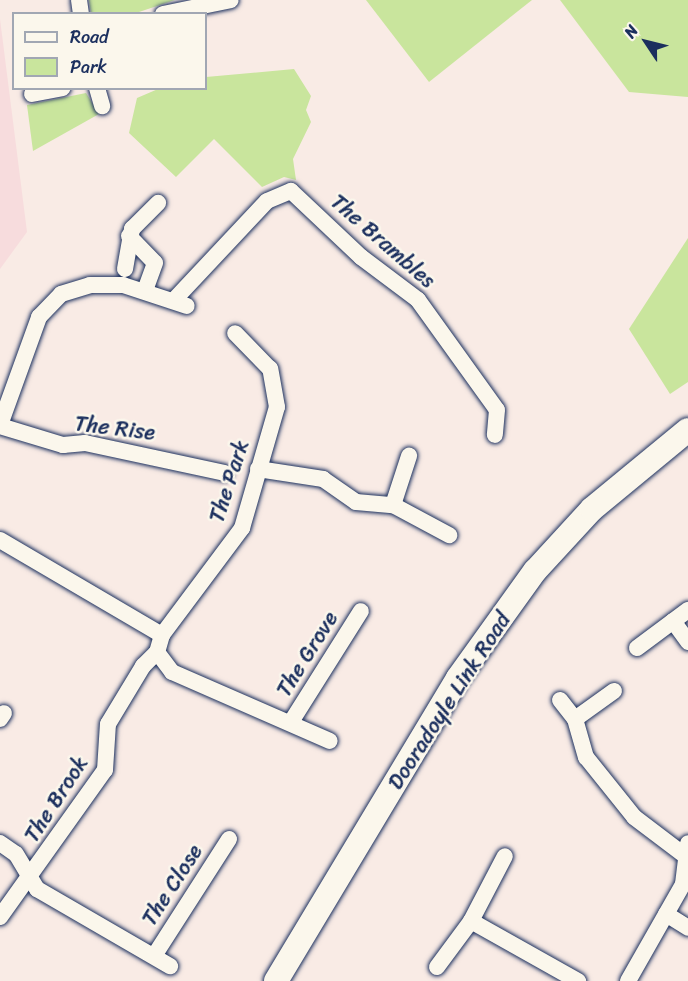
<!DOCTYPE html>
<html>
<head>
<meta charset="utf-8">
<style>
  body { margin:0 }
  #map { position:relative; width:688px; height:981px; overflow:hidden; background:#f9ebe5; font-family:Sriracha,sans-serif }
  div>[style] { position:absolute }
  .built>* { inset:0; background:#f7dcdd }
  .green>* { inset:0; background:#c9e59d }
  .roads { filter:drop-shadow(0 0 2px #1b2f5e) drop-shadow(0 0 2px #1b2f5e) }
  .street>* { height:16px; margin:-8px; padding:0 8px; transform-origin:8px; border-radius:8px; background:#fbf7ec }
  .secondary>* { height:24px; margin:-12px; padding:0 12px; transform-origin:12px; border-radius:12px; background:#fbf7ec }
  span { translate:-50% -50%; white-space:nowrap; text-align:center; line-height:1.15; -webkit-text-stroke:5px #fbf7ec; paint-order:stroke }
  .street-label { font-size:22px; color:#1b2f5e }
  .legend { position:absolute; left:12px; top:12px; width:195px; height:78px; box-sizing:border-box; background:#fbf7ec; border:2px solid #a1a7b3; margin:0; padding:8px 10px; list-style:none; font-size:18px; color:#1b2f5e }
  .legend li { display:flex; align-items:center; gap:12px; height:30px }
  .legend b { width:30px; border:2px solid #a1a7b3 }
  .north { position:absolute; left:616px; top:12px; width:60px; height:60px; -webkit-text-stroke:4px #fbf7ec; paint-order:stroke; rotate:305deg; font-size:16px; font-weight:700; line-height:24px; text-align:center; color:#1b2f5e }
  .north::after { content:''; display:block; margin:auto; width:21px; height:27px; background:#1b2f5e; clip-path:polygon(50% 0,100% 100%,50% 72%,0 100%) }
</style>
</head>
<body>
<div id="map">
  <div class="built">
    <div style="clip-path:polygon(0 19px,27px 232px,0 269px)"></div>
  </div>
  <div class="green">
    <div style="clip-path:polygon(89px 0,175px 0,133px 14px,91px 13px)"></div>
    <div style="clip-path:polygon(366px 0,532px 0,429px 82px)"></div>
    <div style="clip-path:polygon(560px 0,688px 0,688px 97px,629px 92px)"></div>
    <div style="clip-path:polygon(294px 69px,311px 96px,306px 110px,311px 122px,293px 159px,296px 180px,284px 177px,262px 187px,214px 139px,176px 177px,129px 133px,137px 98px,158px 89px,206px 88px,206px 77px)"></div>
    <div style="clip-path:polygon(86px 93px,99px 114px,33px 151px,27px 105px)"></div>
    <div style="clip-path:polygon(688px 238px,688px 382px,670px 394px,629px 329px)"></div>
  </div>
  <div class="roads">
    <div class="street">
      <div style="left:79px;top:0;width:14px;rotate:82deg"></div>
      <div style="left:163px;top:14px;width:69px;rotate:-11.6deg"></div>
      <div style="left:97px;top:88px;width:19px;rotate:74deg"></div>
      <div style="left:32px;top:94px;width:31px;rotate:-11deg"></div>
      <div style="left:129px;top:236px;width:37px;rotate:46deg"></div>
      <div style="left:155px;top:263px;width:29px;rotate:110deg"></div>
      <div style="left:125px;top:269px;width:41px;rotate:-80.1deg"></div>
      <div style="left:132px;top:229px;width:37px;rotate:-45deg"></div>
      <div style="left:175px;top:299px;width:134px;rotate:-46.8deg"></div>
      <div style="left:267px;top:201px;width:26px;rotate:-23deg"></div>
      <div style="left:291px;top:191px;width:96px;rotate:43.3deg"></div>
      <div style="left:361px;top:257px;width:71px;rotate:37deg"></div>
      <div style="left:418px;top:300px;width:135px;rotate:54.3deg"></div>
      <div style="left:497px;top:410px;width:25px;rotate:95deg"></div>
      <div style="left:0;top:425px;width:115px;rotate:-70.1deg"></div>
      <div style="left:39px;top:317px;width:32px;rotate:-46deg"></div>
      <div style="left:61px;top:294px;width:30px;rotate:-17deg"></div>
      <div style="left:90px;top:285px;width:33px"></div>
      <div style="left:123px;top:285px;width:67px;rotate:18.2deg"></div>
      <div style="left:0;top:426px;width:66px;rotate:16.8deg"></div>
      <div style="left:63px;top:445px;width:22px;rotate:-5deg"></div>
      <div style="left:85px;top:443px;width:143px;rotate:12.1deg"></div>
      <div style="left:258px;top:469px;width:66px;rotate:8.7deg"></div>
      <div style="left:323px;top:479px;width:40px;rotate:34.9deg"></div>
      <div style="left:356px;top:502px;width:37px;rotate:5deg"></div>
      <div style="left:393px;top:505px;width:64px;rotate:28.2deg"></div>
      <div style="left:393px;top:505px;width:52px;rotate:-71.9deg"></div>
      <div style="left:0;top:540px;width:188px;rotate:30.4deg"></div>
      <div style="left:162px;top:635px;width:18px;rotate:106deg"></div>
      <div style="left:157px;top:652px;width:25px;rotate:53deg"></div>
      <div style="left:172px;top:672px;width:172px;rotate:23.6deg"></div>
      <div style="left:673px;top:621px;width:26px;rotate:54deg"></div>
      <div style="left:162px;top:635px;width:134px;rotate:-53.2deg"></div>
      <div style="left:242px;top:528px;width:126px;rotate:-73.9deg"></div>
      <div style="left:277px;top:407px;width:39px;rotate:-100deg"></div>
      <div style="left:270px;top:369px;width:50px;rotate:-134.2deg"></div>
      <div style="left:637px;top:648px;width:64px;rotate:-36.7deg"></div>
      <div style="left:560px;top:700px;width:24px;rotate:52deg"></div>
      <div style="left:575px;top:719px;width:40px;rotate:74deg"></div>
      <div style="left:586px;top:757px;width:77px;rotate:51.3deg"></div>
      <div style="left:634px;top:817px;width:61px;rotate:37.1deg"></div>
      <div style="left:0;top:719px;width:7px;rotate:-56deg"></div>
      <div style="left:575px;top:719px;width:48px;rotate:-35.7deg"></div>
      <div style="left:291px;top:722px;width:131px;rotate:-57.8deg"></div>
      <div style="left:0;top:843px;width:19px;rotate:35deg"></div>
      <div style="left:16px;top:854px;width:41px;rotate:59deg"></div>
      <div style="left:37px;top:889px;width:154px;rotate:30.1deg"></div>
      <div style="left:666px;top:914px;width:26px;rotate:32deg"></div>
      <div style="left:0;top:917px;width:181px;rotate:-54.5deg"></div>
      <div style="left:105px;top:770px;width:46px;rotate:-86.3deg"></div>
      <div style="left:108px;top:724px;width:68px;rotate:-58.9deg"></div>
      <div style="left:143px;top:666px;width:20px;rotate:-45deg"></div>
      <div style="left:471px;top:921px;width:123px;rotate:29.3deg"></div>
      <div style="left:154px;top:956px;width:139px;rotate:-57.3deg"></div>
      <div style="left:437px;top:967px;width:57px;rotate:-53.5deg"></div>
      <div style="left:471px;top:921px;width:73px;rotate:-62.4deg"></div>
      <div style="left:628px;top:981px;width:112px;rotate:-60.4deg"></div>
      <div style="left:683px;top:884px;width:41px;rotate:-83deg"></div>
    </div>
    <div class="secondary">
      <div style="left:276px;top:981px;width:353px;rotate:-59deg"></div>
      <div style="left:458px;top:678px;width:132px;rotate:-54.3deg"></div>
      <div style="left:535px;top:571px;width:84px;rotate:-47.4deg"></div>
      <div style="left:592px;top:509px;width:124px;rotate:-39.5deg"></div>
    </div>
  </div>
  <div class="street-label">
    <span style="left:383px;top:241px;rotate:41deg">The Brambles</span>
    <span style="left:115px;top:428px;rotate:7deg">The Rise</span>
    <span style="left:229px;top:481px;rotate:-72deg">The Park</span>
    <span style="left:307px;top:654px;rotate:-58deg">The Grove</span>
    <span style="left:449px;top:701px;rotate:-57deg">Dooradoyle Link Road</span>
    <span style="left:56px;top:799px;rotate:-57deg">The Brook</span>
    <span style="left:172px;top:885px;rotate:-57deg">The Close</span>
  </div>
  <ul class="legend">
  <li><b style="height:8px;background:#fbf7ec"></b>Road</li>
  <li><b style="height:16px;background:#c9e59d"></b>Park</li>
  </ul>
  <div class="north">N</div>
</div>
</body>
</html>
